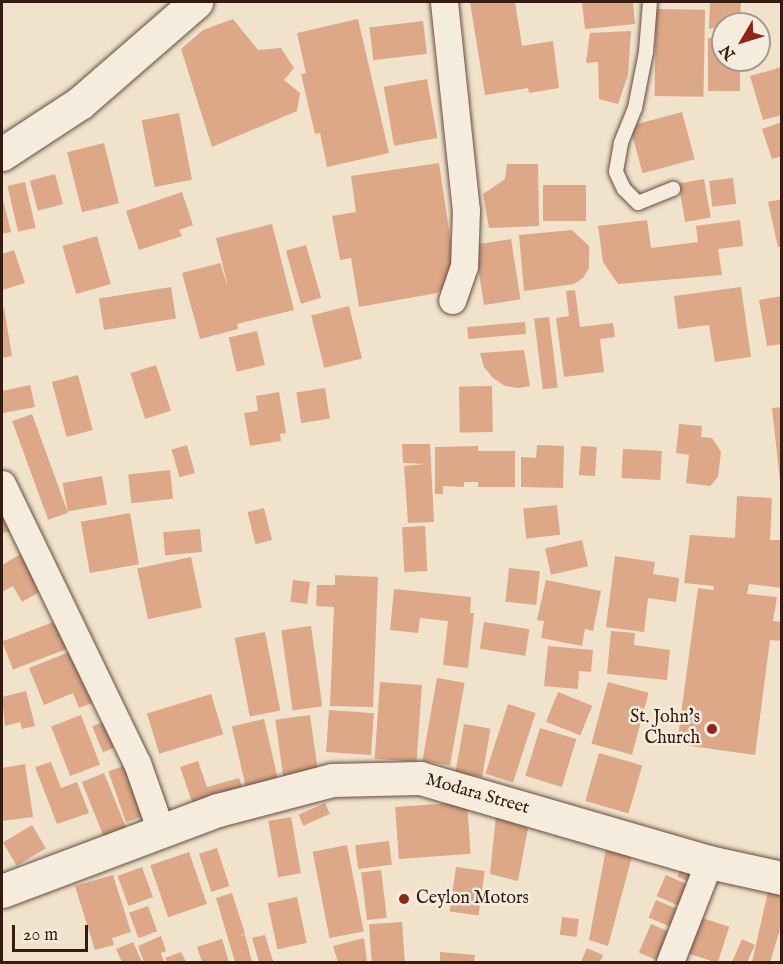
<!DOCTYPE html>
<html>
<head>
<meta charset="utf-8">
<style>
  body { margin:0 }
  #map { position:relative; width:783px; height:964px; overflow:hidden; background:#f1e2cb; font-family:"IM FELL English",serif }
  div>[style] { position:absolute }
  .building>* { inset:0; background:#dca887; transform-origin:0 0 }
  .roads { filter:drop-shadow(0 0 2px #634e3f) drop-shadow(0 0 2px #634e3f) }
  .lane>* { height:14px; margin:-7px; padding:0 7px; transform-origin:7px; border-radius:7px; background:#f6ecdd }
  .street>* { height:27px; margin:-13.5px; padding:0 13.5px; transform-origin:13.5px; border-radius:13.5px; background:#f6ecdd }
  .secondary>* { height:33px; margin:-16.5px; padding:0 16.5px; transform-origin:16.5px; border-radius:16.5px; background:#f6ecdd }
  .dots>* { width:16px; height:16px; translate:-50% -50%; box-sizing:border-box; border:3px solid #f6ecdd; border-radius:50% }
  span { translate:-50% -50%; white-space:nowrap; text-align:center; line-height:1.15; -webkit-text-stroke:5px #f6ecdd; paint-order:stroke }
  .poi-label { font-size:18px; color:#341c10 }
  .right { translate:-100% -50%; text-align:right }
  .left { translate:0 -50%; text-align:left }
  .street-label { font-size:18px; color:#341c10 }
  .frame { position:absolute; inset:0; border:3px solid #341c10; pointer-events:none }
  .north { position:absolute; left:711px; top:12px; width:60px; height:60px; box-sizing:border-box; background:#f6ecdd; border:2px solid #a8998b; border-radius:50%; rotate:232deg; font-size:16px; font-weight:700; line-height:24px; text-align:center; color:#341c10 }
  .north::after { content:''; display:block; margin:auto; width:21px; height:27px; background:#8f2418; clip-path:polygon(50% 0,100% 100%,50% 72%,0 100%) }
  .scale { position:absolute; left:12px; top:925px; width:76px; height:27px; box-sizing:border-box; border:3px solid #341c10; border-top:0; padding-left:8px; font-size:18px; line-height:21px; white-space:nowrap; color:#341c10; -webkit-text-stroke:4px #f6ecdd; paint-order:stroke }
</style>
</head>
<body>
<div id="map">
  <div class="building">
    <div style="clip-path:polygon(470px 2px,515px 2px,522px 46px,553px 41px,559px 88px,529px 93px,528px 88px,485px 95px)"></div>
    <div style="clip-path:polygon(582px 2px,633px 2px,635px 24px,585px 29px)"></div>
    <div style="clip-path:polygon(710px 2px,741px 2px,740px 24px,709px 29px)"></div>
    <div style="left:656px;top:9px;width:49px;height:87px;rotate:1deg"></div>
    <div style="clip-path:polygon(233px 19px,258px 50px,281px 48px,294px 68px,284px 80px,300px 93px,297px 111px,212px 147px,181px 49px,203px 30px)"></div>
    <div style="clip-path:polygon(358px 19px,389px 153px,327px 167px,320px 133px,315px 134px,301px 74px,306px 73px,297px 33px)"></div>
    <div style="left:423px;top:21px;width:33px;height:54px;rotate:83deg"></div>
    <div style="clip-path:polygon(631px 31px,628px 75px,618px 104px,599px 99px,598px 62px,586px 63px,590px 33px)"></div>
    <div style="clip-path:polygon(708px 38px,723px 38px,723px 60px,740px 60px,740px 91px,708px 91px)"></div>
    <div style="clip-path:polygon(782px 67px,782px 115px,763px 120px,750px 76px)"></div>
    <div style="left:427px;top:79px;width:60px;height:44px;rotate:80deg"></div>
    <div style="left:682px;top:112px;width:49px;height:54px;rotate:75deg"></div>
    <div style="left:179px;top:113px;width:68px;height:38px;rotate:79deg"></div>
    <div style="clip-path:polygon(782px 122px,782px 156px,772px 159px,762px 129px)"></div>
    <div style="left:104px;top:143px;width:62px;height:38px;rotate:76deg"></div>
    <div style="clip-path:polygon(439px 163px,454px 264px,446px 286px,437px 293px,359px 307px,351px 258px,340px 260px,332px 216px,356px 212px,351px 176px)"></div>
    <div style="clip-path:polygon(507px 164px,538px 164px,539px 226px,489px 228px,483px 194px,505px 179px)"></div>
    <div style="left:55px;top:174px;width:31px;height:26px;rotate:75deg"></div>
    <div style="left:733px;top:178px;width:26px;height:24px;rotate:83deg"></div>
    <div style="left:704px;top:179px;width:39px;height:26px;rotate:80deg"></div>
    <div style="left:25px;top:182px;width:47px;height:18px;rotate:77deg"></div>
    <div style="left:543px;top:185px;width:43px;height:36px"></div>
    <div style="clip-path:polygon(182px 192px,193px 225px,179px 230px,182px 236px,139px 250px,126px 211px)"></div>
    <div style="clip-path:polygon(2px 196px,11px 232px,2px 234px)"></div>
    <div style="clip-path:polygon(782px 199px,782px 246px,778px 247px,768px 202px)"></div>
    <div style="clip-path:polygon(647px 220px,651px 248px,698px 242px,696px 226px,740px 220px,743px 246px,718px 249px,722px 275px,618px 284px,603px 262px,598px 226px)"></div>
    <div style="clip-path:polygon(272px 224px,294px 310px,237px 324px,238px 329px,200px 339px,182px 273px,220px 263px,228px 287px,216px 238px)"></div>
    <div style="clip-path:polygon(572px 230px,589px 246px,589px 268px,583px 278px,574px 284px,524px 291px,519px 235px)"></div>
    <div style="left:97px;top:236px;width:50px;height:36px;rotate:74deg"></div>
    <div style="left:511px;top:239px;width:61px;height:37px;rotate:81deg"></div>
    <div style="left:306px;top:245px;width:55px;height:21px;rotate:74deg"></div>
    <div style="clip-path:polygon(14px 250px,25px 283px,2px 290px,2px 254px)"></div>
    <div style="left:171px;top:287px;width:32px;height:73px;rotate:81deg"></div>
    <div style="clip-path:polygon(741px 287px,751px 357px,715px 362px,709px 325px,678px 329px,674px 296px)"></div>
    <div style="clip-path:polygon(575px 290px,580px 327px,613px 323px,615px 337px,600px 339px,604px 372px,564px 377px,556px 318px,569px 316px,566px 291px)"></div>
    <div style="clip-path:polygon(782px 296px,782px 344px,767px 346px,759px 300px)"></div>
    <div style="left:349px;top:306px;width:54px;height:39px;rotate:76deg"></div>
    <div style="clip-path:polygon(4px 308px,12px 356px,2px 358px,2px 309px)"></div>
    <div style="left:549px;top:317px;width:71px;height:15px;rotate:83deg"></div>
    <div style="left:525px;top:322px;width:12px;height:58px;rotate:85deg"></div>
    <div style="left:257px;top:331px;width:35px;height:29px;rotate:77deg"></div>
    <div style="clip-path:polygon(524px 350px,530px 386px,519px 388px,505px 386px,493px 378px,484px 367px,480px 353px)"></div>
    <div style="left:156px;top:365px;width:48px;height:27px;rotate:72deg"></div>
    <div style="left:78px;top:375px;width:57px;height:27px;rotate:75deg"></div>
    <div style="clip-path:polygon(30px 385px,35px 407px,3px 413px,2px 391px)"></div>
    <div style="left:492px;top:386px;width:46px;height:33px;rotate:89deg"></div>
    <div style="left:325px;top:388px;width:31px;height:29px;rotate:81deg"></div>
    <div style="clip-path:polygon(279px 392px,286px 433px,280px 434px,281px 441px,250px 446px,244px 413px,258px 411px,256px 396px)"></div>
    <div style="clip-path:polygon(782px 407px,782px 481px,780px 481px,772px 408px)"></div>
    <div style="left:32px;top:414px;width:105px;height:21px;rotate:70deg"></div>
    <div style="clip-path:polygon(679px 424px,702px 426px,701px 437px,712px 438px,721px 452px,718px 477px,710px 486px,686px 483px,689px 455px,676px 453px)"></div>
    <div style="clip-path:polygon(402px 444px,430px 444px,434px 522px,408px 523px,404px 466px,426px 464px,403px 463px)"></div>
    <div style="left:187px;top:445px;width:29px;height:16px;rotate:74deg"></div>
    <div style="clip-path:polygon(537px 445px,564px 446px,563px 488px,521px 487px,521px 457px,536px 458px)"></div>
    <div style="clip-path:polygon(478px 446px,478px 451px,515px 451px,515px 487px,478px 487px,478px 482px,464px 482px,464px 487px,443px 486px,443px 494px,435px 494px,435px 447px)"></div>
    <div style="left:581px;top:446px;width:16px;height:29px;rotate:4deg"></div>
    <div style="left:623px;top:449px;width:39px;height:29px;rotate:3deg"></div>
    <div style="left:170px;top:470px;width:29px;height:42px;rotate:84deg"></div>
    <div style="left:102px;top:476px;width:29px;height:40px;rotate:80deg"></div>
    <div style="clip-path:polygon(737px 496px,772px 498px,770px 540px,782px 540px,782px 588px,749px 584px,747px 594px,777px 597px,773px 621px,782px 622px,782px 641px,770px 640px,755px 755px,677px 744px,698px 588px,713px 590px,714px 586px,684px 583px,690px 535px,735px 538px)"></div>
    <div style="left:557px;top:505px;width:30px;height:34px;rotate:84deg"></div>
    <div style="left:264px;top:508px;width:33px;height:17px;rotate:76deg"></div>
    <div style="clip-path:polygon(14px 513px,17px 530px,2px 533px,2px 515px)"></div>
    <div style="left:130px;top:513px;width:52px;height:50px;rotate:80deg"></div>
    <div style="left:425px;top:526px;width:45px;height:23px;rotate:87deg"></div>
    <div style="left:200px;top:529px;width:23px;height:37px;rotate:85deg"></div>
    <div style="left:582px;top:540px;width:27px;height:38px;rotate:77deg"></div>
    <div style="clip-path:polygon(26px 551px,46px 588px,22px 602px,13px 586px,2px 592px,2px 565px)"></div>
    <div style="clip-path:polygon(615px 556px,655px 562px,653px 574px,679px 578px,676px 602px,648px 598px,644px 632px,606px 627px)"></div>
    <div style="left:191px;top:557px;width:52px;height:55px;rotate:78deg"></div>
    <div style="left:509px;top:568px;width:31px;height:34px;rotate:6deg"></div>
    <div style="clip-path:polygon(335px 575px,378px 577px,373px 707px,330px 706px,334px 607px,316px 606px,317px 585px,335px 585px)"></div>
    <div style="left:293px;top:580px;width:17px;height:22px;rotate:7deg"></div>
    <div style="clip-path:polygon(546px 580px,601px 591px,593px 631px,585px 629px,582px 646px,541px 638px,544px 621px,537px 620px)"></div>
    <div style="clip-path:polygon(394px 589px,471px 597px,470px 613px,474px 613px,468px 668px,443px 665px,448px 621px,420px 618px,418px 633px,390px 630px)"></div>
    <div style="left:61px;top:619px;width:30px;height:63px;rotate:69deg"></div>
    <div style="left:484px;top:622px;width:46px;height:27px;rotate:9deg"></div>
    <div style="left:311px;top:626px;width:81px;height:30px;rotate:82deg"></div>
    <div style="clip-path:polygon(611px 631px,635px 633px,634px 645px,670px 650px,667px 680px,607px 674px)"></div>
    <div style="left:265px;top:632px;width:80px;height:31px;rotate:79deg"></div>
    <div style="clip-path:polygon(548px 646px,593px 650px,591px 672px,579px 671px,578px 689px,544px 686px)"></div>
    <div style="clip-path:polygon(77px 649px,97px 701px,79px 708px,73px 693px,44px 705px,29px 668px)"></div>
    <div style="left:437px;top:678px;width:28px;height:84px;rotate:10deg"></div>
    <div style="left:380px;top:682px;width:42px;height:77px;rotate:4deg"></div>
    <div style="left:608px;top:682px;width:42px;height:64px;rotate:15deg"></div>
    <div style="clip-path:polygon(26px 691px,35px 726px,22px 729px,20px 722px,5px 726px,2px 697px)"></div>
    <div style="left:558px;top:692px;width:37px;height:32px;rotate:22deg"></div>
    <div style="left:211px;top:694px;width:42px;height:67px;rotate:73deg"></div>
    <div style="left:508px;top:704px;width:29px;height:73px;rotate:18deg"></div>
    <div style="left:329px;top:710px;width:45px;height:42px;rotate:4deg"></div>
    <div style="left:81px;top:715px;width:53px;height:32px;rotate:69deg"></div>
    <div style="left:310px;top:715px;width:58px;height:35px;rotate:82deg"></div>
    <div style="left:264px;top:719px;width:67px;height:33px;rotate:77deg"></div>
    <div style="left:105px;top:721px;width:28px;height:14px;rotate:67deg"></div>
    <div style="left:464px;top:724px;width:27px;height:49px;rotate:10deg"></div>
    <div style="left:540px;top:728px;width:38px;height:50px;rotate:17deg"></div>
    <div style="left:599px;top:753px;width:45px;height:50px;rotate:16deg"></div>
    <div style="clip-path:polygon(198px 761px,207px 787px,239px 778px,246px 799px,196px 813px,180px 767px)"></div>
    <div style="clip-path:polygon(51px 762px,61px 788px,77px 782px,89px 813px,57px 824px,35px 767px)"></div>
    <div style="left:132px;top:763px;width:54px;height:25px;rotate:71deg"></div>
    <div style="clip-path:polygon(25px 764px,33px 817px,2px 821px,2px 768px)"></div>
    <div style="left:104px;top:773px;width:65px;height:24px;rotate:68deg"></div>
    <div style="left:467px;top:802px;width:52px;height:72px;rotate:86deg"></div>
    <div style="left:325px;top:803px;width:12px;height:29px;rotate:66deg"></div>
    <div style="clip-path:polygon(496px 816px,529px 823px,518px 881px,490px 874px)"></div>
    <div style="left:291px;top:817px;width:57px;height:23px;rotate:80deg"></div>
    <div style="left:32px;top:825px;width:27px;height:34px;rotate:59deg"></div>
    <div style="clip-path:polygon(608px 838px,635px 845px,608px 946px,589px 940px)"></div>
    <div style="left:389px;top:841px;width:24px;height:34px;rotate:83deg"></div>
    <div style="left:347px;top:845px;width:88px;height:35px;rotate:79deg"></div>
    <div style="left:217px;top:848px;width:40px;height:19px;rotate:72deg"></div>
    <div style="left:189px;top:852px;width:55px;height:41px;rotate:71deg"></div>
    <div style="left:684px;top:862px;width:17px;height:16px;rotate:24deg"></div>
    <div style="left:142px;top:867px;width:32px;height:26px;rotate:70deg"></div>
    <div style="left:456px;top:867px;width:29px;height:45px;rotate:8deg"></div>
    <div style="left:381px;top:870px;width:48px;height:20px;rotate:83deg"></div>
    <div style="clip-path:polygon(113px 875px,131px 932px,112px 938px,114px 945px,95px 950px,75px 886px)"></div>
    <div style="left:666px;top:875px;width:27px;height:23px;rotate:24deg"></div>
    <div style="clip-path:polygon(770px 883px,782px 886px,782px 923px,770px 962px,752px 962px)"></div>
    <div style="clip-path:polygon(232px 893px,245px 934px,238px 936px,245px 935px,252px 962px,235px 962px,216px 898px)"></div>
    <div style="left:297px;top:897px;width:47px;height:30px;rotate:78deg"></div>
    <div style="left:656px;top:900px;width:25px;height:19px;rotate:23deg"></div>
    <div style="left:148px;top:906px;width:27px;height:20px;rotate:70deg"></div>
    <div style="left:696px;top:916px;width:35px;height:38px;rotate:18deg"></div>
    <div style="left:562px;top:917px;width:17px;height:18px;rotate:7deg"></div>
    <div style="left:402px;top:922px;width:40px;height:33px;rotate:86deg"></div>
    <div style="left:651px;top:924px;width:23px;height:31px;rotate:23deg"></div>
    <div style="clip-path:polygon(265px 935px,273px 961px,259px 962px,252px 938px)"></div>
    <div style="clip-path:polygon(161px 936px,166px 951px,161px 953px,164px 962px,144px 962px,138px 946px)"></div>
    <div style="clip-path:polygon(364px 938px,367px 962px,338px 962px,333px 946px)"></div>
    <div style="clip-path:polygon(222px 939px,229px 962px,202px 962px,197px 947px)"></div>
    <div style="clip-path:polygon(742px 939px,755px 945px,747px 962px,732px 962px)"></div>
    <div style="clip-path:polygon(133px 942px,142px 962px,122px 962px,116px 949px)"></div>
    <div style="clip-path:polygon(587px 948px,603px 955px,600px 962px,581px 962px)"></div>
    <div style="clip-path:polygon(181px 952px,186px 962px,167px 962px,165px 958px)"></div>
    <div style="clip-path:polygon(440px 952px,475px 955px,474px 962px,440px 962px)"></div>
  </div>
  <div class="roads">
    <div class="lane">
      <div style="left:650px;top:2px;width:50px;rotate:94.6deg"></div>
      <div style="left:646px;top:52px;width:57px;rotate:101.1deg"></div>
      <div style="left:635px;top:108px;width:38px;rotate:112deg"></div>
      <div style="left:621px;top:143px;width:29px;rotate:100deg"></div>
      <div style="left:616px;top:172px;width:19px;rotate:65deg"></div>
      <div style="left:624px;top:189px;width:20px;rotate:45deg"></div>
      <div style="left:638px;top:203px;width:38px;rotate:-22deg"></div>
    </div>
    <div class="street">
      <div style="left:444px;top:2px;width:209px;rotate:84deg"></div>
      <div style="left:466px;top:210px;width:56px;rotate:92deg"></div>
      <div style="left:464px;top:266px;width:36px;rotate:109deg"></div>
      <div style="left:2px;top:484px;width:310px;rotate:64.2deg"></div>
      <div style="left:137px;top:763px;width:72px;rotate:70.6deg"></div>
      <div style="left:670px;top:962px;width:107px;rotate:-68.7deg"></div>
    </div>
    <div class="secondary">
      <div style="left:2px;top:154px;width:93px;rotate:-33.2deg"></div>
      <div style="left:80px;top:103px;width:154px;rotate:-41deg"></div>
      <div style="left:2px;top:891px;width:231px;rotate:-20.6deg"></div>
      <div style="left:218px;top:810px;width:118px;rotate:-14.7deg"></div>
      <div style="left:332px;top:780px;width:88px;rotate:-1.3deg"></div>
      <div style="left:420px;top:778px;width:301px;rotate:16.2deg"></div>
      <div style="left:709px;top:862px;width:75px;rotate:12.4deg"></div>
    </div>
  </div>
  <div class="dots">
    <div style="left:712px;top:729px;background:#8f2418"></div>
    <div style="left:404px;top:899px;background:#8f2418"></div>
  </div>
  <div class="poi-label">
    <span class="right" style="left:700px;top:729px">St. John's<br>Church</span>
    <span class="left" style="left:416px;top:899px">Ceylon Motors</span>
  </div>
  <div class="street-label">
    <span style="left:477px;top:795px;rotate:16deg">Modara Street</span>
  </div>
  <div class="frame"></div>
  <div class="north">N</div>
  <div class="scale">20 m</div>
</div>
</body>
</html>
